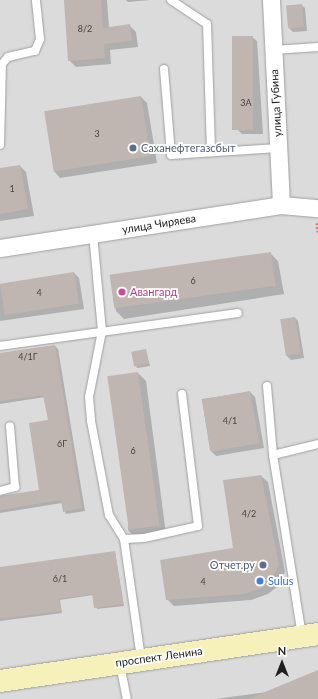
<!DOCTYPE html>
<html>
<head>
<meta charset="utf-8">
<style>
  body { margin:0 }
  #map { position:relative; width:318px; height:699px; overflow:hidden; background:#efeae5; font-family:Lato,sans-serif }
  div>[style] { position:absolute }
  .residential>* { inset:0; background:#dcdbdb; transform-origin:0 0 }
  .shadow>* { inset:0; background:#0003 }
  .building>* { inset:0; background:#bfb5b1; transform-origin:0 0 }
  .path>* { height:2.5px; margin-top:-1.25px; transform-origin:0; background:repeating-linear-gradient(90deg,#f37178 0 2px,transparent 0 4px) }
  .roads { filter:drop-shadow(0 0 1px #9f9f9f) drop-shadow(0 0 1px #9f9f9f) }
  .service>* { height:8px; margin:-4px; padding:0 4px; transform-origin:4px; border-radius:4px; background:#fff }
  .minor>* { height:17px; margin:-8.5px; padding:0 8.5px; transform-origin:8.5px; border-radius:8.5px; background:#fff }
  .secondary>* { height:22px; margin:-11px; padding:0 11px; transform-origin:11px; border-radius:11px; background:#f6f0bb }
  .dots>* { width:11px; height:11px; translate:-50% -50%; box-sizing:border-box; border:2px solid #fff; border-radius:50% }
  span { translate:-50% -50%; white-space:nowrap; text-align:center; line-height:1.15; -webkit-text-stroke:3.5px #fff; paint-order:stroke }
  .number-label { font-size:9px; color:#464443 }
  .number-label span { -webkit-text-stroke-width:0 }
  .street-label { font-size:11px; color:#1e1e1e }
  .service-label { font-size:11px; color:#4e5e75 }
  .left { translate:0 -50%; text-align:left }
  .right { translate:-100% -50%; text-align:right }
  .hotel-label { font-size:11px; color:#b23c85 }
  .shop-label { font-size:11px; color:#366cbe }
  .north { position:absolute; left:262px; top:643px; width:40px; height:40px; -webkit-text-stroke:3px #fff; paint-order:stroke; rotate:0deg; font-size:11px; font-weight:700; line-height:16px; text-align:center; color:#1e1e1e }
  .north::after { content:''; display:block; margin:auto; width:14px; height:18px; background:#1e1e1e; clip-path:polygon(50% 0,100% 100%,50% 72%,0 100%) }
</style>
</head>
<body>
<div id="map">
  <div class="residential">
    <div style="left:0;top:0;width:318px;height:699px"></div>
  </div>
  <div class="shadow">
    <div style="clip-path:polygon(65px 0,107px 0,109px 28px,130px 26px,136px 32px,138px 47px,110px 50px,111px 64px,76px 67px,69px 60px)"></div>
    <div style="clip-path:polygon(126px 0,150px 0,128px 2px)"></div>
    <div style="clip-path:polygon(301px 5px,305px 8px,307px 31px,293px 32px,289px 28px)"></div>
    <div style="clip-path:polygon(252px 37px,257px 41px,263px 134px,242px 134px,238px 130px)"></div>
    <div style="clip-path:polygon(141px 97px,147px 103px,157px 163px,60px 178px,54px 171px)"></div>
    <div style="clip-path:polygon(20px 166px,26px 172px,34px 216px,0 221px,0 169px)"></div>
    <div style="clip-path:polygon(270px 253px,278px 261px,284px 294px,124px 319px,116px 311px,111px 277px)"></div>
    <div style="clip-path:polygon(74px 273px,79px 278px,84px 309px,0 321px,0 285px)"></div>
    <div style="clip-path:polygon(295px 318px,298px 321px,304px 358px,291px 360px,287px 356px)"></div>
    <div style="clip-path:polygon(55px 346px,58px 349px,85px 511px,66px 514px,62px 503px,0 513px,0 496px,40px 491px,49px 421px,45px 397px,0 404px,0 354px)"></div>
    <div style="clip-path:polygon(146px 350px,150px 366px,138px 368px,136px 367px)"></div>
    <div style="clip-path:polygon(138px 373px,146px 381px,166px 534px,136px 538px,128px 530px)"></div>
    <div style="clip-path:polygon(250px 392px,255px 397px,264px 448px,216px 456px,210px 450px,202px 399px)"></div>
    <div style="clip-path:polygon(261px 476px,268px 482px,285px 572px,278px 586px,268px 594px,251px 600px,174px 606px,167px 599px,234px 549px)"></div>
    <div style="clip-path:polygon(115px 552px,124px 606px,97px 609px,93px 595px,60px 600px,62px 613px,0 621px,0 568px)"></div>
    <div style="clip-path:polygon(318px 671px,318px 699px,215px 699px,268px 692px)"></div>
  </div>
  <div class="building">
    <div style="clip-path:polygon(64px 0,101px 0,103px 28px,130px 24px,132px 41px,104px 44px,105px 58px,68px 61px)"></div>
    <div style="left:302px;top:4px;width:23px;height:16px;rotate:85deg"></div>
    <div style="left:232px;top:36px;width:21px;height:94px"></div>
    <div style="left:141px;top:96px;width:61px;height:98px;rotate:81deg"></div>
    <div style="clip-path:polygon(20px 165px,28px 209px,0 214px,0 168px)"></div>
    <div style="left:271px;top:252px;width:34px;height:163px;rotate:82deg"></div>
    <div style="left:74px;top:272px;width:32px;height:75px;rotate:81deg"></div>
    <div style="left:295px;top:317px;width:37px;height:15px;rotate:81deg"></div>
    <div style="clip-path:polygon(55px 345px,82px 508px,63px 512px,61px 500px,0 510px,0 496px,39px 490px,29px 423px,48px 420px,43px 395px,0 401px,0 353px)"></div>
    <div style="left:146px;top:349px;width:15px;height:15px;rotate:79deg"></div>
    <div style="left:138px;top:372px;width:155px;height:31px;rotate:82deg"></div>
    <div style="left:250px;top:391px;width:53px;height:49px;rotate:80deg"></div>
    <div style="clip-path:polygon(261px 475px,279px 565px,271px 580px,262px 588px,244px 594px,166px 600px,160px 560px,233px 548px,223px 480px)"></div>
    <div style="clip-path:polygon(115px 551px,123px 604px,94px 608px,92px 594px,59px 599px,61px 611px,0 619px,0 567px)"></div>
    <div style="clip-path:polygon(318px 670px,318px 699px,248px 699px)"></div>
  </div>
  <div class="path">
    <div style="left:317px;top:223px;width:9px;rotate:84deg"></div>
  </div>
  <div class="roads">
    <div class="service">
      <div style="left:171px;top:0;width:43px;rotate:33.7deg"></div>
      <div style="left:207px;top:24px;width:128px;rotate:88.2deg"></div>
      <div style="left:273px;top:50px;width:45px;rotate:-3.8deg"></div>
      <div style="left:164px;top:69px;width:86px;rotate:85.3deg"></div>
      <div style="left:171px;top:155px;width:107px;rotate:-3.7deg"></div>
      <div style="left:0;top:145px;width:81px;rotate:-88.6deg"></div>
      <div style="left:2px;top:64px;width:9px;rotate:-49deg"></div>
      <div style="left:8px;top:57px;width:28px;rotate:-13deg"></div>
      <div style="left:35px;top:51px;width:13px;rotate:-67deg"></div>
      <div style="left:40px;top:39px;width:39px;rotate:-96deg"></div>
      <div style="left:93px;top:234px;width:97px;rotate:84.7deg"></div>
      <div style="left:102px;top:331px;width:67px;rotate:101.1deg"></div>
      <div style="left:89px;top:397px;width:24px;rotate:85deg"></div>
      <div style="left:91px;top:421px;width:96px;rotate:79.2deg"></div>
      <div style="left:109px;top:515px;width:28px;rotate:58deg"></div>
      <div style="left:124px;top:539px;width:120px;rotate:81.9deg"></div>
      <div style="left:0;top:346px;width:240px;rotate:-7.9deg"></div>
      <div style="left:267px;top:386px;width:69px;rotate:85deg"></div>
      <div style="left:273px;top:455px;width:183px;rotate:80.9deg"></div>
      <div style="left:273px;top:455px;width:46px;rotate:-13.7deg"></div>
      <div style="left:0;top:491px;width:16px;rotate:-15deg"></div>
      <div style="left:15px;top:487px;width:61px;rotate:-94.7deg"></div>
      <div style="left:124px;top:539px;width:20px;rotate:-3deg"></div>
      <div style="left:144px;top:538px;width:55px;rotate:-12.5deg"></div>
      <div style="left:198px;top:526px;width:133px;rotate:-96.9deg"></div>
      <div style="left:120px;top:664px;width:36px;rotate:79deg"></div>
    </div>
    <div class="minor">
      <div style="left:271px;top:0;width:205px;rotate:87.2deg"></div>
      <div style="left:0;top:248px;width:284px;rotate:-8.7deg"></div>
      <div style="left:281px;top:205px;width:37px;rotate:5deg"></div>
    </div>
    <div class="secondary">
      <div style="left:0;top:681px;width:321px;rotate:-8.4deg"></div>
    </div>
  </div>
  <div class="dots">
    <div style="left:133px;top:148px;background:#5c6f8a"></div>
    <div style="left:122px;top:292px;background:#d1479c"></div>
    <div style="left:263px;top:565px;background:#5c6f8a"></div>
    <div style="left:260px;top:581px;background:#3f7fe0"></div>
  </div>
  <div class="number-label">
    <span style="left:85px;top:29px">8/2</span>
    <span style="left:246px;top:103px">3А</span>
    <span style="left:97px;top:134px">3</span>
    <span style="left:12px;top:189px">1</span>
    <span style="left:193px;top:281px">6</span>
    <span style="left:39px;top:293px">4</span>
    <span style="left:28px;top:357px">4/1Г</span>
    <span style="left:230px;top:421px">4/1</span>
    <span style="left:62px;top:444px">6Г</span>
    <span style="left:133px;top:451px">6</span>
    <span style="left:249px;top:514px">4/2</span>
    <span style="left:60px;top:579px">6/1</span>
    <span style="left:203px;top:582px">4</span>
  </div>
  <div class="street-label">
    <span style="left:276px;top:103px;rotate:-93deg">улица Губина</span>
    <span style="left:159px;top:224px;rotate:-9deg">улица Чиряева</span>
    <span style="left:159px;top:657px;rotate:-8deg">проспект Ленина</span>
  </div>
  <div class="service-label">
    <span class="left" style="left:141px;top:148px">Саханефтегазсбыт</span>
    <span class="right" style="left:255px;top:565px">Отчет.ру</span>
  </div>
  <div class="hotel-label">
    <span class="left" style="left:130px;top:292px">Авангард</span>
  </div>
  <div class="shop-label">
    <span class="left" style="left:268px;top:581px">Sulus</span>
  </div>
  <div class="north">N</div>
</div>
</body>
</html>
